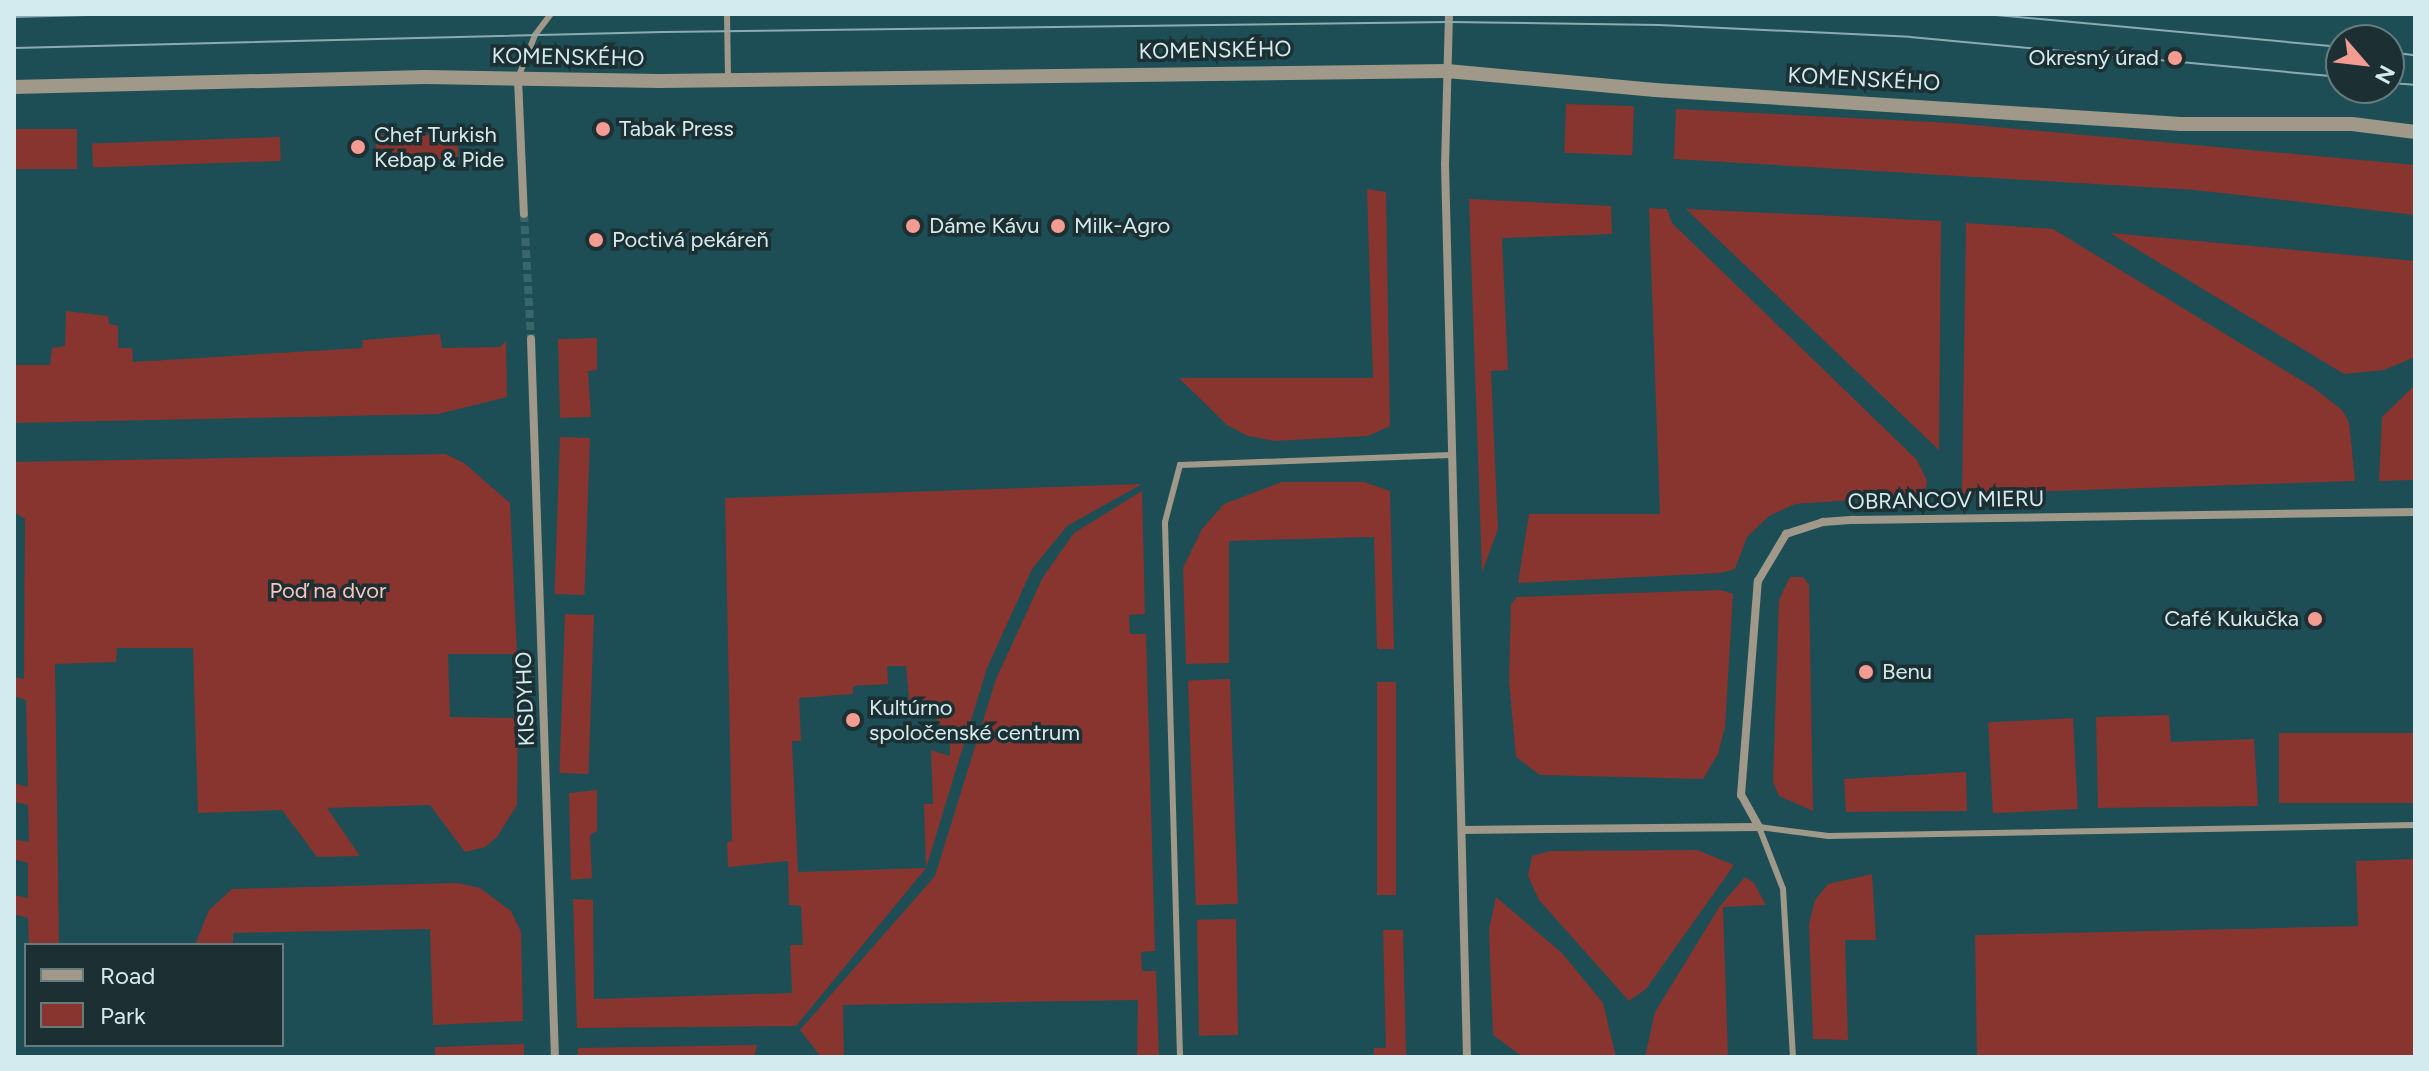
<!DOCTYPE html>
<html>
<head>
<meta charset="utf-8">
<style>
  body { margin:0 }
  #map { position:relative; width:2429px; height:1071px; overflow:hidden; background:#1d4e55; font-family:Figtree,sans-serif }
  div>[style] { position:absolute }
  .green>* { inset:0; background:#88342f; transform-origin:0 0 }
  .minor-tunnel>* { height:8px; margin-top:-4px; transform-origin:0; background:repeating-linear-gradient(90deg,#38666c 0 8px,transparent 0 12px) }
  .service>* { height:6px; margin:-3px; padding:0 3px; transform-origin:3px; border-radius:3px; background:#a09989 }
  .minor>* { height:8px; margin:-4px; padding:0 4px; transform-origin:4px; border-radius:4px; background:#a09989 }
  .tertiary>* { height:14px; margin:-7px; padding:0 7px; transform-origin:7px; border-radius:7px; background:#a09989 }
  .tram>* { height:2px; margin:-1px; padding:0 1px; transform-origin:1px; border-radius:1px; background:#8aacb1 }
  .dots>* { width:22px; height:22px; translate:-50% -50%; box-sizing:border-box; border:4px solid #1c3033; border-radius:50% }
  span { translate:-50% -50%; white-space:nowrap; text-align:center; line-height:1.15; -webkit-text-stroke:7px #1c3033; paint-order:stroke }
  .street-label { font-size:22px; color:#d3ebef }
  .poi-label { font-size:22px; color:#d3ebef }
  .right { translate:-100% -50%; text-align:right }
  .left { translate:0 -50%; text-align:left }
  .park-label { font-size:22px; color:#fcc4bc }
  .frame { position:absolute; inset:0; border:16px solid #d3ebef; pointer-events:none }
  .legend { position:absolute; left:24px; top:943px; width:260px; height:104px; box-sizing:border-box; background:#1c3033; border:2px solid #657b7e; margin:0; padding:10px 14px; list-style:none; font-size:24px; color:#d3ebef }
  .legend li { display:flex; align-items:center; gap:16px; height:40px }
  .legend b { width:40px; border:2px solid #657b7e }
  .north { position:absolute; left:2325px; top:24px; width:80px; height:80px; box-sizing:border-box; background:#1c3033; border:2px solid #657b7e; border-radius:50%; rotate:118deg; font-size:22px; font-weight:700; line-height:32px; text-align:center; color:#d3ebef }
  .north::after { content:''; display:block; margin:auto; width:28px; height:36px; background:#f59c92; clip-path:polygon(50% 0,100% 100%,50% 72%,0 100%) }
</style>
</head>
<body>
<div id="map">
  <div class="green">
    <div style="left:1566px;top:104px;width:68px;height:49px;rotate:2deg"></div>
    <div style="clip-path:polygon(1676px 109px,1951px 123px,2415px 165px,2415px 215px,2195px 190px,1674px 159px)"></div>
    <div style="left:77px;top:129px;width:40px;height:63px;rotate:90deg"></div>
    <div style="left:376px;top:135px;width:82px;height:24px"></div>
    <div style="left:280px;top:137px;width:24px;height:188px;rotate:88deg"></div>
    <div style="clip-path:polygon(1367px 189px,1386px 192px,1390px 426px,1368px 436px,1274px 441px,1248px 436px,1227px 425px,1179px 378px,1373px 378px)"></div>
    <div style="clip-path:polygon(1469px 199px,1611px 206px,1612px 234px,1502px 238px,1508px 370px,1491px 371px,1498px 529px,1482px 572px)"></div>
    <div style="clip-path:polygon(1649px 208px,1667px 209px,1672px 223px,1917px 460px,1927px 481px,1924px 495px,1795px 504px,1769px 516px,1747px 537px,1735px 569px,1720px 573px,1518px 583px,1529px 514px,1660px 514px)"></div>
    <div style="clip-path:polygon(1686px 209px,1941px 221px,1939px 450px)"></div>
    <div style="clip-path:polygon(1966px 223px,2053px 229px,2314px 388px,2342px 410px,2349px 422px,2355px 481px,1962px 494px)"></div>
    <div style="clip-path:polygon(2110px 233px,2415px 261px,2415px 357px,2384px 370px,2344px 374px)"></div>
    <div style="clip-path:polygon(66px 311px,108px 316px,109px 324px,118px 326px,118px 348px,132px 348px,133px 362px,362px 348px,363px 340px,440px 334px,442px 348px,500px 347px,506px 341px,507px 397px,438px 414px,14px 423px,14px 365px,50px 365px,52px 348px,65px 346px)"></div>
    <div style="clip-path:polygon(597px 338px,597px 370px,588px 371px,591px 417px,560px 418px,558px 339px)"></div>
    <div style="clip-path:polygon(2415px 385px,2415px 480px,2379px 481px,2382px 417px)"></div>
    <div style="left:560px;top:437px;width:30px;height:157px;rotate:2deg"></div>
    <div style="clip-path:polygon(445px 454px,464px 463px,510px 503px,517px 654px,448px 654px,450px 717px,518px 718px,517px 805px,497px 837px,485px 847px,465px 852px,430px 805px,327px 808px,360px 856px,317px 857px,282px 810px,198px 813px,193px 648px,117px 648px,116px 662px,55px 664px,59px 945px,29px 945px,28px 918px,14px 914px,14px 895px,28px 898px,28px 863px,14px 859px,14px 839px,29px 842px,28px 805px,14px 802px,14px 783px,28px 787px,26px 700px,14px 696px,14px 677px,24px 679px,25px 519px,14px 512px,14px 462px)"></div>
    <div style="clip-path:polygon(1282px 482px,1364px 482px,1390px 491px,1394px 649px,1377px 649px,1374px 537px,1229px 541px,1229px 663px,1186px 664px,1183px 568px,1202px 529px,1224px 504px)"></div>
    <div style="clip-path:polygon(evenodd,1142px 484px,1067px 526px,1032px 569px,987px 668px,926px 868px,796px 1026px,577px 1028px,573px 899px,593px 900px,594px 999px,792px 993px,790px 945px,803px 945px,801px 906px,789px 905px,788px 861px,728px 867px,727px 842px,732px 841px,725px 498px,1142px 484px,887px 666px,906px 666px,910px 710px,935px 717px,950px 738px,950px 756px,931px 750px,933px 804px,924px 804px,926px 868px,798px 872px,792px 741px,801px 741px,799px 698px,853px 694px,853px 686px,888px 684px,887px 666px)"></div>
    <div style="clip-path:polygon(1142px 491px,1145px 614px,1129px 615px,1130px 634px,1146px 634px,1155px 951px,1141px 952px,1142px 971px,1156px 971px,1159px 1057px,1137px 1057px,1138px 1000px,843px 1005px,844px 1057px,821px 1057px,800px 1030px,935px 876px,996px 679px,1043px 577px,1074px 533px)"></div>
    <div style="clip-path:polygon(1790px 577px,1803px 577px,1809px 585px,1813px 811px,1779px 796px,1773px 782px,1779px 600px)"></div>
    <div style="clip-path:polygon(1721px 590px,1733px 594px,1725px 727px,1718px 754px,1703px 779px,1540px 775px,1516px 757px,1509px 681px,1511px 604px,1517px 597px)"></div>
    <div style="left:565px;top:614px;width:29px;height:159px;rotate:2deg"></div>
    <div style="left:1230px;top:679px;width:225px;height:42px;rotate:88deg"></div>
    <div style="left:1377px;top:682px;width:19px;height:213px"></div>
    <div style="clip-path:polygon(2169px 715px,2171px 742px,2254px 739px,2258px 806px,2098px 808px,2096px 717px)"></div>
    <div style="left:2073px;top:718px;width:91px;height:85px;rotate:87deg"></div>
    <div style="left:2415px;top:733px;width:70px;height:136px;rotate:90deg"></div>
    <div style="clip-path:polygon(1966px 772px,1967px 811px,1846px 812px,1844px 779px)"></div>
    <div style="clip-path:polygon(597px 790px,597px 831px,590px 835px,592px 878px,571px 880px,569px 793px)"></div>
    <div style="clip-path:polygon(1697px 850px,1734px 865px,1646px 989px,1629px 1001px,1539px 900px,1528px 876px,1532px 856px,1550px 851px)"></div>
    <div style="clip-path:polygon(2415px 859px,2415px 1057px,1977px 1057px,1975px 935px,2358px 926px,2356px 861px)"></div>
    <div style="clip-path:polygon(1872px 874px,1876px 940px,1845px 940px,1848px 1040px,1813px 1039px,1809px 924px,1815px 900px,1828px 884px)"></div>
    <div style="clip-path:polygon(1745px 877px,1754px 883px,1766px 905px,1723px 907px,1728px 1057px,1645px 1057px,1655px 1012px,1720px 906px)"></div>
    <div style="clip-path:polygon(457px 883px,480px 888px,511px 911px,521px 932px,523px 1021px,433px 1025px,430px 929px,233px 933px,233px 945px,195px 945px,209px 910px,232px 889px)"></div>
    <div style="clip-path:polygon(1496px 897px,1562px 953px,1603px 1003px,1616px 1057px,1523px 1057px,1493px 1035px,1489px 930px)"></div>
    <div style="left:1236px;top:919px;width:116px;height:39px;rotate:89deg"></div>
    <div style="clip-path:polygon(1383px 930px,1403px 930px,1406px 1057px,1374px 1057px,1374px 1048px,1386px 1048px)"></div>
    <div style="clip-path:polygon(524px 1044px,524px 1057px,435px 1057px,435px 1047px)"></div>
    <div style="clip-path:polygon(757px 1045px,754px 1057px,578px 1057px,578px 1048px)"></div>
  </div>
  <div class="minor-tunnel">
    <div style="left:524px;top:214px;width:125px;rotate:86.8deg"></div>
  </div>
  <div class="service">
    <div style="left:727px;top:14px;width:64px;rotate:89.1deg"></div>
    <div style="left:518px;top:78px;width:46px;rotate:-68.4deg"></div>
    <div style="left:535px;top:35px;width:26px;rotate:-53deg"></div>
    <div style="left:1759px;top:827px;width:70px;rotate:7.4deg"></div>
    <div style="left:1828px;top:836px;width:587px;rotate:-1.07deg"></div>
    <div style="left:1759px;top:827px;width:66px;rotate:68.8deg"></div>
    <div style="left:1783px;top:889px;width:168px;rotate:86.6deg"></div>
    <div style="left:1180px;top:1057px;width:535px;rotate:-91.61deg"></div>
    <div style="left:1165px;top:522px;width:59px;rotate:-75.3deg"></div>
    <div style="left:1180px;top:465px;width:271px;rotate:-2.1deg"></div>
  </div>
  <div class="minor">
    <div style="left:1449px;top:14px;width:150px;rotate:91.5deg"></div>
    <div style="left:1445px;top:164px;width:893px;rotate:88.59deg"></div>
    <div style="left:518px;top:79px;width:135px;rotate:87.5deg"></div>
    <div style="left:531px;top:339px;width:718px;rotate:88.09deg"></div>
    <div style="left:1759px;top:827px;width:37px;rotate:-119deg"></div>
    <div style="left:1741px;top:795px;width:215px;rotate:-85.5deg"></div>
    <div style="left:1758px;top:581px;width:55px;rotate:-59.2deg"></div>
    <div style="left:1786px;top:534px;width:39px;rotate:-18deg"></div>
    <div style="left:1823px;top:522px;width:31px;rotate:-4deg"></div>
    <div style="left:1854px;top:520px;width:561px;rotate:-0.82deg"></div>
    <div style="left:1462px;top:830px;width:297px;rotate:-0.6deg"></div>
  </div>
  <div class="tertiary">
    <div style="left:14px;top:87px;width:411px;rotate:-1.4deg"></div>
    <div style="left:425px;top:77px;width:234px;rotate:1deg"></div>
    <div style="left:659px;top:81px;width:788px;rotate:-0.73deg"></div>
    <div style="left:1447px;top:71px;width:209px;rotate:5.2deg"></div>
    <div style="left:1655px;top:90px;width:527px;rotate:3.7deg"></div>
    <div style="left:2181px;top:124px;width:171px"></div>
    <div style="left:2352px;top:124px;width:64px;rotate:7.2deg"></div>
  </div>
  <div class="tram">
    <div style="left:1985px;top:14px;width:358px;rotate:5.3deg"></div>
    <div style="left:14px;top:17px;width:110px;rotate:-1.6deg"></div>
    <div style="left:14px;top:48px;width:649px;rotate:-1.41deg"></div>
    <div style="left:663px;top:32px;width:786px;rotate:-0.73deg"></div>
    <div style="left:1449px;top:22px;width:210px;rotate:0.8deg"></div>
    <div style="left:1659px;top:25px;width:251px;rotate:2.7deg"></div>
    <div style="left:1910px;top:37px;width:433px;rotate:5.3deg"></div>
    <div style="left:2389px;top:52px;width:26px;rotate:7deg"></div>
    <div style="left:2389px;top:83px;width:26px;rotate:4deg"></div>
  </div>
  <div class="dots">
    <div style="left:2175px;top:58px;background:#f59c92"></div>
    <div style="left:603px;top:129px;background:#f59c92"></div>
    <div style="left:358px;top:147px;background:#f59c92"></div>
    <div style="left:913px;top:226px;background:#f59c92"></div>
    <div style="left:1058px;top:226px;background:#f59c92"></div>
    <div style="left:596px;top:240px;background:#f59c92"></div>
    <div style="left:2315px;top:619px;background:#f59c92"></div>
    <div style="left:1866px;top:672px;background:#f59c92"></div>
    <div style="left:853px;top:720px;background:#f59c92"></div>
  </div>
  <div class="street-label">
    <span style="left:1215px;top:50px;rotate:-1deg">KOMENSKÉHO</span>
    <span style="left:568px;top:57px;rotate:1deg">KOMENSKÉHO</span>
    <span style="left:1864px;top:79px;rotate:3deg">KOMENSKÉHO</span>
    <span style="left:1946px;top:500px;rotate:-1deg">OBRANCOV MIERU</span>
    <span style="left:525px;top:699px;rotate:-92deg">KISDYHO</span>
  </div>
  <div class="poi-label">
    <span class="right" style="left:2159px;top:58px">Okresný úrad</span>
    <span class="left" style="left:619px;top:129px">Tabak Press</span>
    <span class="left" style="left:374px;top:147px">Chef Turkish<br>Kebap &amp; Pide</span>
    <span class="left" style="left:929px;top:226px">Dáme Kávu</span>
    <span class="left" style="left:1074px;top:226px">Milk-Agro</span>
    <span class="left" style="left:612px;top:240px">Poctivá pekáreň</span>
    <span class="right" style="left:2299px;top:619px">Café Kukučka</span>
    <span class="left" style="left:1882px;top:672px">Benu</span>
    <span class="left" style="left:869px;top:720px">Kultúrno<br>spoločenské centrum</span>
  </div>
  <div class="park-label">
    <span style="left:328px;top:591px">Poď na dvor</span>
  </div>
  <div class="frame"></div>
  <ul class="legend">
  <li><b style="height:10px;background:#a09989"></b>Road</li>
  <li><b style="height:22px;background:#88342f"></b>Park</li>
  </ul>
  <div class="north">N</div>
</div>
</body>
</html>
